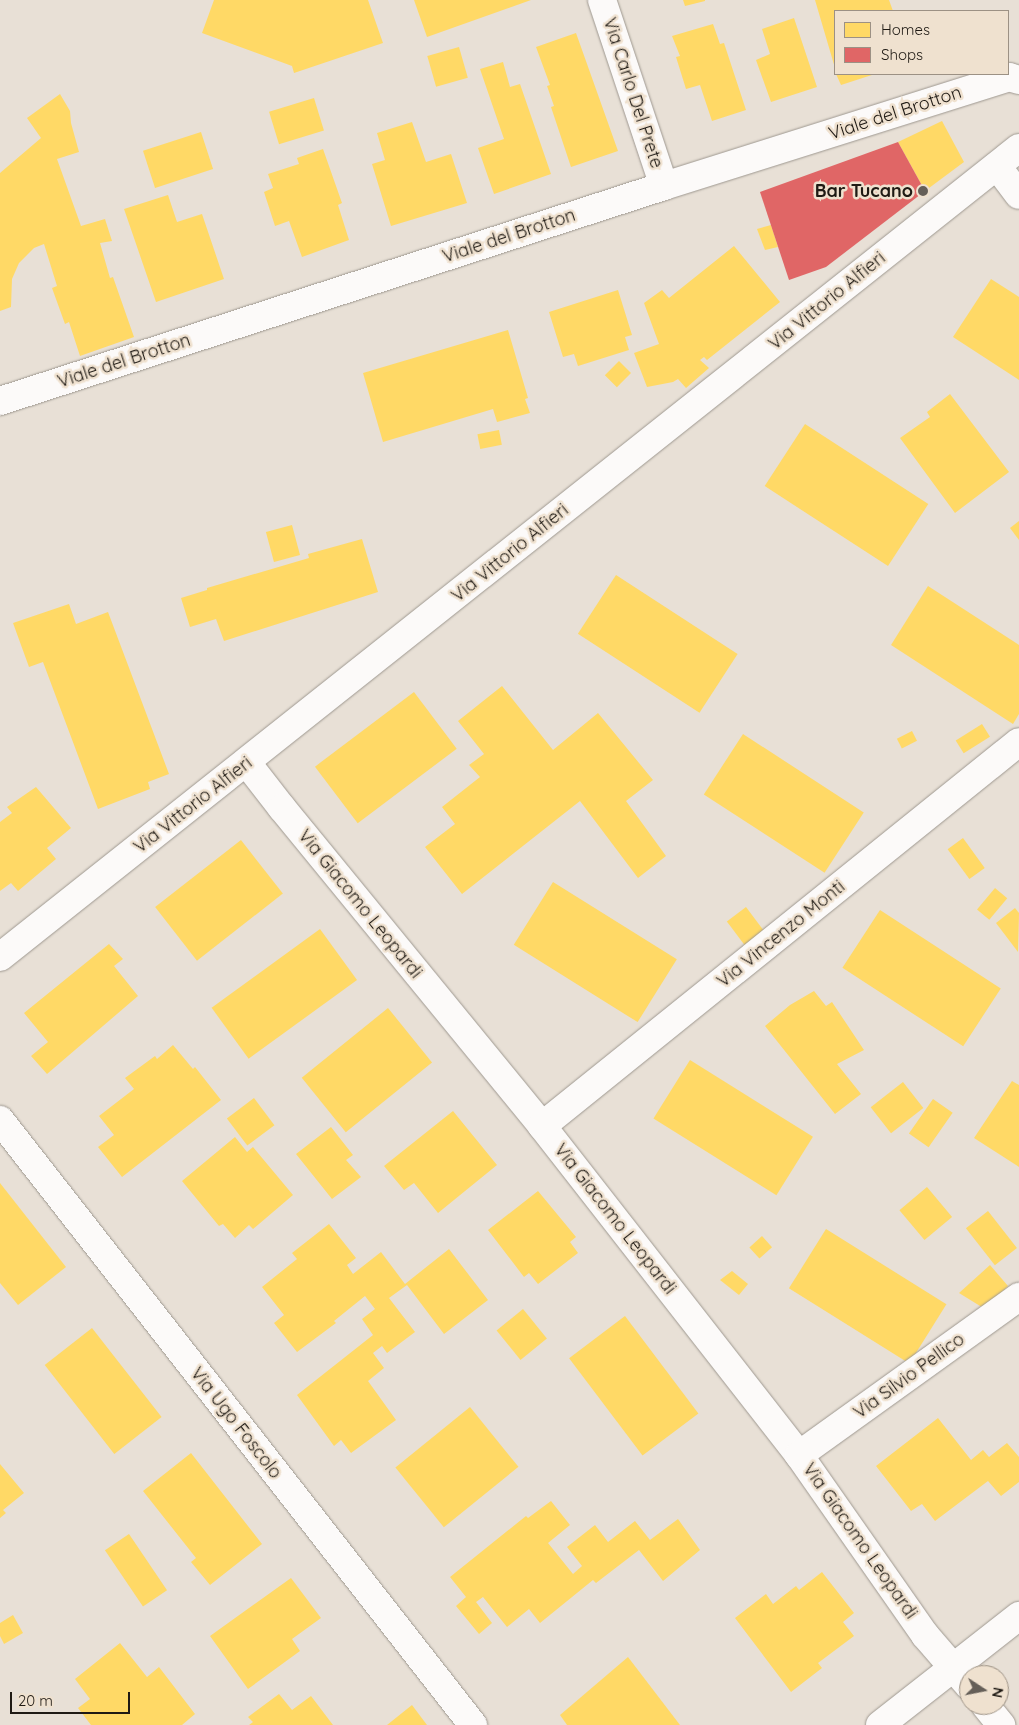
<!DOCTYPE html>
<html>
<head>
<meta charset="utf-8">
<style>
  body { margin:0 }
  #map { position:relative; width:1019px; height:1725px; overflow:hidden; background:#e8e0d6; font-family:Quicksand,sans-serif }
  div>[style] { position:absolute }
  .homes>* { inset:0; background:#ffd966; transform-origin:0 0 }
  .shops>* { inset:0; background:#e06666 }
  .roads { filter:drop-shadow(0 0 1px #9e9890) drop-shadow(0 0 1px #9e9890) }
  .street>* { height:28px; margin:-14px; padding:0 14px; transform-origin:14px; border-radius:14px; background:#fcfaf9 }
  .dots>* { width:14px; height:14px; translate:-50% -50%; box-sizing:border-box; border:2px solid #efe1cf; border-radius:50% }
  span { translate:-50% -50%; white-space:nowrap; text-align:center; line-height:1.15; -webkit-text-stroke:5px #efe1cf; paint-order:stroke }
  .street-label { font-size:18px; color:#1f1a14 }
  .poi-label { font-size:18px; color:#1f1a14; font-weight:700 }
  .right { translate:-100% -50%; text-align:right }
  .legend { position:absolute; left:834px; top:10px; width:175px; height:65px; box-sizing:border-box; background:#efe1cf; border:1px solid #9c9184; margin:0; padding:6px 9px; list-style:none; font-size:15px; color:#1f1a14 }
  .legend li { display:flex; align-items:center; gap:10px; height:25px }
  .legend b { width:25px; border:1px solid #9c9184 }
  .north { position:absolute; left:959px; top:1665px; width:50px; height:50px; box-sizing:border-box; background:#efe1cf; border:1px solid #9c9184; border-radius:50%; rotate:101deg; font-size:14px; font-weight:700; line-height:20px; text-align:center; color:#1f1a14 }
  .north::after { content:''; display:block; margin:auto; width:18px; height:22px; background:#655f58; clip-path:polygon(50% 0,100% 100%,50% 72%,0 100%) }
  .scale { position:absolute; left:10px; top:1692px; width:120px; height:22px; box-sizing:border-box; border:2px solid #1f1a14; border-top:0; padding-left:6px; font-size:15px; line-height:18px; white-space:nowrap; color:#1f1a14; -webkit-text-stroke:4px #efe1cf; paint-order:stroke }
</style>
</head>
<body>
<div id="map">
  <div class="homes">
    <div style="clip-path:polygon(214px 0,368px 0,383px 43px,294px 73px,292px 66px,202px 33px)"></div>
    <div style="clip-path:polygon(414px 0,531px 0,427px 37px)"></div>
    <div style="clip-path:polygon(683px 0,705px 0,705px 1px,685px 6px)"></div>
    <div style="clip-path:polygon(815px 0,889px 0,893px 11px,835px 11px,835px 68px)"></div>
    <div style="clip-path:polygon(794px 18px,817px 87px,771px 102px,756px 60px,770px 54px,762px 29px)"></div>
    <div style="clip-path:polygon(713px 24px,720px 44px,724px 43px,746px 110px,712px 121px,700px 85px,686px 89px,676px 57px,680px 56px,672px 36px)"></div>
    <div style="clip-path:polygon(576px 33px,618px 151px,571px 167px,551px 107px,554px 106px,547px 86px,550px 85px,536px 47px)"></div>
    <div style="left:459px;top:47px;width:32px;height:33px;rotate:74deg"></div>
    <div style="clip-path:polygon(503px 62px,510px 87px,520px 84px,551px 174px,494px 194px,478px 148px,504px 139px,480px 69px)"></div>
    <div style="clip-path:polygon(836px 74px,875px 74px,841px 85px)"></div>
    <div style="clip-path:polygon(60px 94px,70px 111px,71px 123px,79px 152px,57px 159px,81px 226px,105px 219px,112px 241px,100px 243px,110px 278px,113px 277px,134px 337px,80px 356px,69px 322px,65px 324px,52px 288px,57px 286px,44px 244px,34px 248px,19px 263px,12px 279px,11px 307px,0 311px,0 173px,41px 138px,27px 118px)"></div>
    <div style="left:314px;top:98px;width:34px;height:47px;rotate:73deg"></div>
    <div style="clip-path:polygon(942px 121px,964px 162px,925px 191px,898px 142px)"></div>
    <div style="clip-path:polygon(412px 122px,426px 162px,451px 154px,467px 203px,391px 226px,372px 164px,385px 160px,377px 133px)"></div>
    <div style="left:201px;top:132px;width:39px;height:61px;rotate:72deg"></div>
    <div style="clip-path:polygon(323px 149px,342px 203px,338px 205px,349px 240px,302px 257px,289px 221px,275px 226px,264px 192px,273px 188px,268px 174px,299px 164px,297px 158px)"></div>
    <div style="clip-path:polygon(168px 195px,177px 222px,202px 214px,224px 279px,156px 302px,124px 209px)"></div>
    <div style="clip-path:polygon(771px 225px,778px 247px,765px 250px,757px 229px)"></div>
    <div style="clip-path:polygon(734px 246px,780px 302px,707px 360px,704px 357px,700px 360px,709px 368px,686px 388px,678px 379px,673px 382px,647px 387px,634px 353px,659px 344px,644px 303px,662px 290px,669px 298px)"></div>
    <div style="clip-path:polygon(991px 279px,1019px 297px,1019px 380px,953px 337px)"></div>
    <div style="clip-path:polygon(618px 290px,632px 335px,625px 337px,629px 350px,578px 366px,574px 354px,563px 357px,549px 312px)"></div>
    <div style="clip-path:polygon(508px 330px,528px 398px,525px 399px,530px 413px,497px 422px,493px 409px,383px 442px,363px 373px)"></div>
    <div style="left:619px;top:361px;width:17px;height:20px;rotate:45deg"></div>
    <div style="clip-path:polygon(950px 394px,1009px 472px,955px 513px,900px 438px,930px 417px,927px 412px)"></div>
    <div style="left:805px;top:424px;width:147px;height:74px;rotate:33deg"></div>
    <div style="left:499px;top:430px;width:15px;height:22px;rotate:79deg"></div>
    <div style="clip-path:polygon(1019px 521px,1019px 540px,1010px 528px)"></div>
    <div style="left:292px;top:525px;width:31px;height:27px;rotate:75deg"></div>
    <div style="clip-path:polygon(362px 539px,378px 592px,224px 641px,216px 619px,190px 627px,181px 598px,207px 590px,207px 588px,309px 558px,308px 554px)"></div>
    <div style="left:616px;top:575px;width:145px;height:70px;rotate:33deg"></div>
    <div style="clip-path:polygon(928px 586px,1019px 645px,1019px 714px,1013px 724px,891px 645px)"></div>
    <div style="clip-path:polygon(69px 604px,76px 624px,108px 612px,169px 774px,148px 782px,150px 789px,98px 809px,43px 662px,29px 667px,13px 623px)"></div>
    <div style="clip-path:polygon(502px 686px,553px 750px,598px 713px,653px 780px,626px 801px,666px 856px,638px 878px,580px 801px,462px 894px,425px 847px,455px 824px,442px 807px,480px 777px,469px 765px,484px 754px,458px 721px)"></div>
    <div style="left:414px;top:692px;width:71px;height:124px;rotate:53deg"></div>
    <div style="left:982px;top:724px;width:15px;height:31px;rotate:58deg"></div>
    <div style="left:912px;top:731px;width:11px;height:17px;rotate:63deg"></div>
    <div style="left:743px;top:734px;width:144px;height:72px;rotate:33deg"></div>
    <div style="clip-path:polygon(36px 787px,71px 828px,47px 848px,56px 859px,18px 891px,11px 883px,0 891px,0 822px,12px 813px,7px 807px)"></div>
    <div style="left:963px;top:838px;width:37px;height:19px;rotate:54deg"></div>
    <div style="left:241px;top:840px;width:68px;height:109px;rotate:52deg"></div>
    <div style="left:553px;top:882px;width:146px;height:74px;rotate:32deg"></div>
    <div style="left:995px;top:888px;width:16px;height:28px;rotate:40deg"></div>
    <div style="left:746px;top:907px;width:31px;height:24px;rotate:53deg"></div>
    <div style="clip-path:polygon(1015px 908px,1019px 913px,1018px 952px,996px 923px)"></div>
    <div style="left:880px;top:910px;width:144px;height:69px;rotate:33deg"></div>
    <div style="left:320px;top:929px;width:63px;height:134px;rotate:54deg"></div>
    <div style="clip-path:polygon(109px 944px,123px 959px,114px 966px,138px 996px,47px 1074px,31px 1056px,48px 1042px,24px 1013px)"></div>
    <div style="clip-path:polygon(814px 991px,826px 1006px,832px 1002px,864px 1050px,837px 1064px,861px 1094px,835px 1114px,765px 1026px,790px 1005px)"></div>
    <div style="left:388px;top:1008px;width:70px;height:111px;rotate:51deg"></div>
    <div style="clip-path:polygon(173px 1045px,193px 1069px,195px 1067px,221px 1100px,122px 1177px,98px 1147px,114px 1135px,99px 1116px,134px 1089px,125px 1078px,155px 1056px,157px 1059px)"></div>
    <div style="left:690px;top:1060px;width:145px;height:69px;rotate:32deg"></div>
    <div style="clip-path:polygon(1012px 1081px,1019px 1085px,1019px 1167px,974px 1138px)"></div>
    <div style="left:903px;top:1082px;width:33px;height:41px;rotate:52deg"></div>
    <div style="left:254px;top:1098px;width:34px;height:34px;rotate:53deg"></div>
    <div style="left:933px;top:1099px;width:24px;height:42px;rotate:35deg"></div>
    <div style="clip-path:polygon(453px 1111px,497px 1165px,438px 1213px,414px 1183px,404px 1190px,384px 1166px)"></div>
    <div style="clip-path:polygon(331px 1127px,353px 1155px,346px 1160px,361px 1177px,332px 1199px,296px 1154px)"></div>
    <div style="clip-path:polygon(235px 1137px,247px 1152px,253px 1147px,293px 1195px,253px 1229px,249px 1225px,235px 1238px,223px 1224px,219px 1226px,182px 1181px)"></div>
    <div style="clip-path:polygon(0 1183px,66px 1267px,18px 1305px,0 1283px)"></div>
    <div style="left:927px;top:1187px;width:39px;height:36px;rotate:50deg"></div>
    <div style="clip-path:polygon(538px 1191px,576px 1237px,570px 1242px,578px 1253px,538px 1284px,529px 1273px,524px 1277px,488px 1230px)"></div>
    <div style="left:988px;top:1211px;width:47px;height:28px;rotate:52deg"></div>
    <div style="clip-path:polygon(329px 1224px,356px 1258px,347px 1265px,353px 1274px,381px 1252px,405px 1284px,449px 1249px,488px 1300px,444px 1334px,407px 1285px,389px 1298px,415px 1332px,387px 1353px,382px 1346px,373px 1353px,384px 1368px,368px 1381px,396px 1420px,351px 1453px,341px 1440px,334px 1446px,297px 1395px,373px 1335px,362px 1319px,375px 1309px,365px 1296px,334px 1321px,336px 1323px,297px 1352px,274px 1323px,284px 1315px,262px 1287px,297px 1259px,292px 1253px)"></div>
    <div style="left:826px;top:1229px;width:142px;height:70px;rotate:32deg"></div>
    <div style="left:762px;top:1236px;width:15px;height:17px;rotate:48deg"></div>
    <div style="clip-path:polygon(990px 1265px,1008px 1286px,985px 1309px,959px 1293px)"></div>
    <div style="clip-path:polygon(732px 1271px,748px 1284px,739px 1295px,720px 1280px)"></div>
    <div style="left:523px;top:1309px;width:38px;height:34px;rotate:51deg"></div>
    <div style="left:625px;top:1316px;width:122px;height:70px;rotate:53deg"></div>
    <div style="left:92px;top:1328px;width:113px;height:60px;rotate:52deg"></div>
    <div style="left:470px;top:1407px;width:77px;height:96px;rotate:51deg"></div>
    <div style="clip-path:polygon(938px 1418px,971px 1460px,983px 1450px,989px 1457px,1007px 1443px,1019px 1457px,1019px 1482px,1001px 1496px,988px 1481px,935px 1521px,922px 1504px,911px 1511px,876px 1466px)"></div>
    <div style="clip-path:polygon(191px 1453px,262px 1544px,210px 1585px,191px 1562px,196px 1558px,143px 1491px)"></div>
    <div style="clip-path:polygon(0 1464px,24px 1493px,3px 1510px,6px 1513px,0 1518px)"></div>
    <div style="clip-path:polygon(551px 1501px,570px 1525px,548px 1543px,573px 1574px,582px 1566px,567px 1547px,595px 1525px,608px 1542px,635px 1521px,650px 1540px,678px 1519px,700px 1550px,663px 1581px,639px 1550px,596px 1583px,593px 1580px,540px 1623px,529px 1609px,507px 1627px,483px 1597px,476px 1602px,492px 1623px,479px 1634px,456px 1606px,466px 1597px,450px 1577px,526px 1516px,528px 1518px)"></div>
    <div style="left:129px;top:1534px;width:68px;height:29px;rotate:56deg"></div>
    <div style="clip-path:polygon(822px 1572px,854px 1613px,843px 1622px,854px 1636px,818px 1663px,822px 1668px,791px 1692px,735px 1618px,766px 1594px,773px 1604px,796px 1586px,799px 1590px)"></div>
    <div style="clip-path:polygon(291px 1578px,321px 1618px,292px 1639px,300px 1651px,248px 1689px,210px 1636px)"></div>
    <div style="clip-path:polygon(13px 1615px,23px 1633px,4px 1644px,0 1636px,0 1623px)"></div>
    <div style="clip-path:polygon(120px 1643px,147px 1677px,159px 1667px,195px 1714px,182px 1725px,91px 1725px,78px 1708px,90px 1699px,75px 1679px)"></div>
    <div style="clip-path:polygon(628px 1657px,680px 1725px,567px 1725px,560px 1715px)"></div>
    <div style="clip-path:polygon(279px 1694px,292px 1710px,311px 1696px,333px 1725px,249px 1725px,253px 1722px,248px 1717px)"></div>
    <div style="clip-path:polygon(412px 1705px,427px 1725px,387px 1725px)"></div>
  </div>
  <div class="shops">
    <div style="clip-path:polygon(898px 142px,925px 191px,826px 267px,789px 280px,760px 192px)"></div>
  </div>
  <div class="roads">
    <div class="street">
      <div style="left:602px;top:0;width:196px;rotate:71.6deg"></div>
      <div style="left:997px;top:166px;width:36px;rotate:53deg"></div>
      <div style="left:0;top:401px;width:698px;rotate:-17.94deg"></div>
      <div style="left:664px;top:186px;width:362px;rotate:-17.5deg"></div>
      <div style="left:1009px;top:77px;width:10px;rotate:17deg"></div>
      <div style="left:247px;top:763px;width:57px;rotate:52.1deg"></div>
      <div style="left:282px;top:808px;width:411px;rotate:50.7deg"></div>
      <div style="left:542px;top:1126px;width:417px;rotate:52deg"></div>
      <div style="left:799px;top:1455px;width:220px;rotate:55deg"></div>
      <div style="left:925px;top:1635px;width:67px;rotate:49.2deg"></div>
      <div style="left:0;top:957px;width:1301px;rotate:-38.45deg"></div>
      <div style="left:0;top:1120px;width:768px;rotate:51.98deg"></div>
      <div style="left:542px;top:1126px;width:612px;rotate:-38.84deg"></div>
      <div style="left:799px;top:1455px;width:271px;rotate:-35.7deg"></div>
      <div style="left:985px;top:1705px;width:26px;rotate:51deg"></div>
      <div style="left:880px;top:1725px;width:177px;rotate:-38.1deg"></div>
    </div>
  </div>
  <div class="dots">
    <div style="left:923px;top:191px;background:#655f58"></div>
  </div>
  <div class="street-label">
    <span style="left:633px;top:93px;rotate:72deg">Via Carlo Del Prete</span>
    <span style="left:895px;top:113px;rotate:-18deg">Viale del Brotton</span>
    <span style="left:509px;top:236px;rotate:-18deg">Viale del Brotton</span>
    <span style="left:827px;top:301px;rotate:-39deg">Via Vittorio Alfieri</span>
    <span style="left:124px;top:361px;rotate:-18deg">Viale del Brotton</span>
    <span style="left:510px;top:553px;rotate:-39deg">Via Vittorio Alfieri</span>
    <span style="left:193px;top:805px;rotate:-38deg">Via Vittorio Alfieri</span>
    <span style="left:360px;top:904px;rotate:51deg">Via Giacomo Leopardi</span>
    <span style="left:781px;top:934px;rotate:-39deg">Via Vincenzo Monti</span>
    <span style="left:615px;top:1219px;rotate:52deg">Via Giacomo Leopardi</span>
    <span style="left:909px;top:1376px;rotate:-36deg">Via Silvio Pellico</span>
    <span style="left:236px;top:1423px;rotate:52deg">Via Ugo Foscolo</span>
    <span style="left:860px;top:1541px;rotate:55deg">Via Giacomo Leopardi</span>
  </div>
  <div class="poi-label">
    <span class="right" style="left:913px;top:191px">Bar Tucano</span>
  </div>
  <ul class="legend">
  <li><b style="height:14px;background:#ffd966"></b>Homes</li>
  <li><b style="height:14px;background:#e06666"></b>Shops</li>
  </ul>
  <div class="north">N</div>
  <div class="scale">20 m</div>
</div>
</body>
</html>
